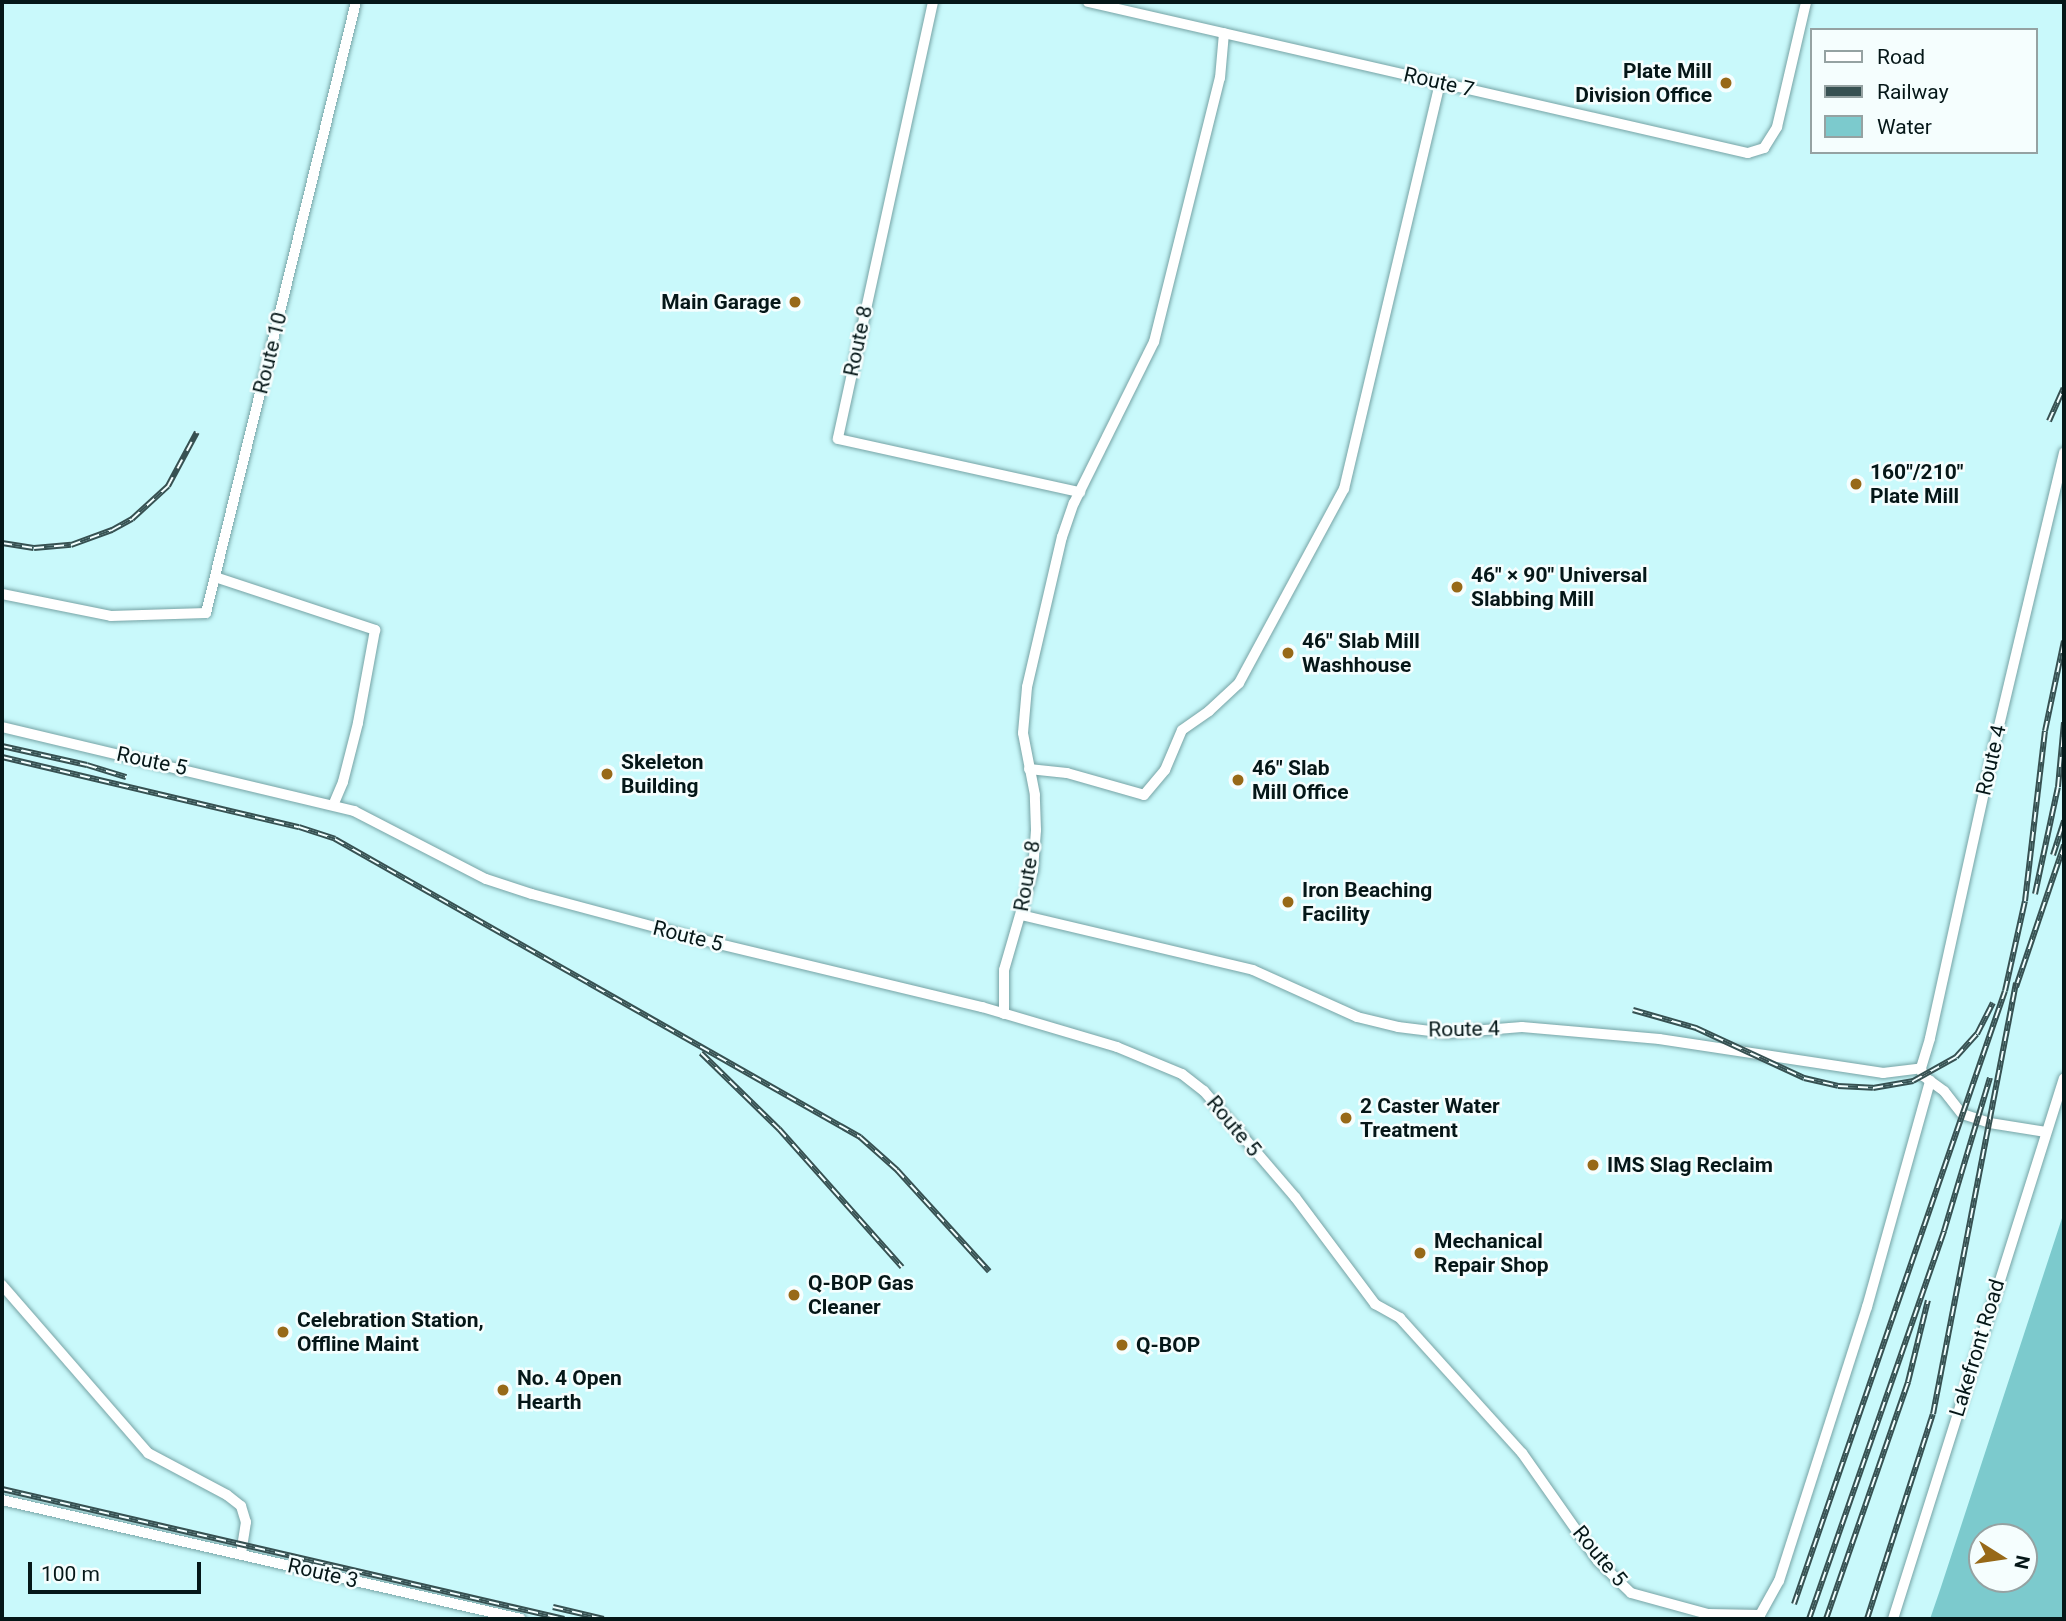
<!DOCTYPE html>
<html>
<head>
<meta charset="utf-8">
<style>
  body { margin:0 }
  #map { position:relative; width:2066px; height:1621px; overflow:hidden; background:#c9f9fb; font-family:Roboto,sans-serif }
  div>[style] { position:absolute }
  .water>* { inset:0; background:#7ccacd }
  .roads { filter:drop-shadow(0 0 2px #76a3a5) drop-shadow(0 0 2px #76a3a5) }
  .minor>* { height:10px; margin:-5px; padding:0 5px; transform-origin:5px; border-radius:5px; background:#fff }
  .rail>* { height:6px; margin-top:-3px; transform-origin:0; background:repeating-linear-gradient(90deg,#f5fefe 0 10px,#375152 0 20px); box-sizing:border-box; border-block:2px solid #375152 }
  .dots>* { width:19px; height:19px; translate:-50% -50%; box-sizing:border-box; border:4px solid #f5fefe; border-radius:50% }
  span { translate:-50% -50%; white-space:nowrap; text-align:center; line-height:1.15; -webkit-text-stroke:5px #f5fefe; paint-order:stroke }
  .poi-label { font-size:21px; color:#051718; font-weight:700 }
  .right { translate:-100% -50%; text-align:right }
  .left { translate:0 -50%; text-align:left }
  .street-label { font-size:21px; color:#051718 }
  .frame { position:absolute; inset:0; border:4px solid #051718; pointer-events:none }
  .legend { position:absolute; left:1810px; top:28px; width:228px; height:126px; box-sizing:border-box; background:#f5fefe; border:2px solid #95a2a2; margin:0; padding:9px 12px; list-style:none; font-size:21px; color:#051718 }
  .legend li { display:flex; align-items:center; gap:14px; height:35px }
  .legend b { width:35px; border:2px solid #95a2a2 }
  .north { position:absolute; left:1968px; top:1523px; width:70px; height:70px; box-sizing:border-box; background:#f5fefe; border:2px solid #95a2a2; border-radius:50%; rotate:102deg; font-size:19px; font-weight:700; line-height:28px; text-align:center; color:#051718 }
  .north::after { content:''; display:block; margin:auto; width:24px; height:32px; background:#976918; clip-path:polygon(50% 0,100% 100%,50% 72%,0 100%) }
  .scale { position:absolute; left:28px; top:1562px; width:173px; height:32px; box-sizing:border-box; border:4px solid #051718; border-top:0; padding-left:9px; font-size:21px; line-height:24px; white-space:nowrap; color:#051718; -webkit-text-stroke:5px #f5fefe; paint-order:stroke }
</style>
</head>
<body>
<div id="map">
  <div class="water">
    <div style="clip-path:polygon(evenodd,2064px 1212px,2064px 1619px,1930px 1619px,1941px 1587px,2064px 1212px,1982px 1537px,2024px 1537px,2024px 1579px,1982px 1579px,1982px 1537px)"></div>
  </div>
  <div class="roads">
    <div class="minor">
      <div style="left:933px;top:2px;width:447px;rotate:102.3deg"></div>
      <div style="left:838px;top:439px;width:248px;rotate:12.4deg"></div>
      <div style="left:1088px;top:2px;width:677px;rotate:12.89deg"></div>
      <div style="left:1748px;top:153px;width:17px;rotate:-17deg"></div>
      <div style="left:1764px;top:148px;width:25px;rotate:-58deg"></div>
      <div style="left:1777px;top:127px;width:128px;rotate:-76.9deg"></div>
      <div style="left:215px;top:577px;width:169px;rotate:18.3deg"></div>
      <div style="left:375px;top:630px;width:95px;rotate:100.4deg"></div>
      <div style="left:358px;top:723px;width:61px;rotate:104.3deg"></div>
      <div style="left:343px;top:782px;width:25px;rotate:113deg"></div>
      <div style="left:2px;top:594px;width:111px;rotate:11.4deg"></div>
      <div style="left:111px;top:616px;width:95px;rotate:-1.8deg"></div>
      <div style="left:206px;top:613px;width:629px;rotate:-76.21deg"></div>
      <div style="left:2px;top:727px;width:362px;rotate:13.4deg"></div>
      <div style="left:354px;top:811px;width:148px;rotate:27.3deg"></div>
      <div style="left:486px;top:879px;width:48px;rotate:18.1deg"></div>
      <div style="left:532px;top:894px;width:189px;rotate:15deg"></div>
      <div style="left:715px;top:943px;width:275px;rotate:13.5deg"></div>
      <div style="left:982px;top:1007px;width:141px;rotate:16.5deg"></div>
      <div style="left:1117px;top:1047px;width:70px;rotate:22.6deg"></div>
      <div style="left:1182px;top:1074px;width:28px;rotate:38deg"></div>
      <div style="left:1204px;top:1091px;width:140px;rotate:49.4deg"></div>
      <div style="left:1295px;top:1197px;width:134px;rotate:53.2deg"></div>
      <div style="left:1375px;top:1304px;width:29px;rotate:29deg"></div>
      <div style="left:1400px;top:1318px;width:182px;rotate:47.9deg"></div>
      <div style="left:1522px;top:1453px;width:132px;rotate:54.9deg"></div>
      <div style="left:1598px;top:1561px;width:46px;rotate:44.1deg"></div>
      <div style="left:1631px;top:1593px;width:80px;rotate:15.3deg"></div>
      <div style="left:1708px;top:1614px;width:52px;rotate:1.1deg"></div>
      <div style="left:1760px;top:1615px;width:39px;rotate:-61deg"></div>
      <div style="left:1779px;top:1581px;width:288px;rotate:-72.2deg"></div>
      <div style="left:1867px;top:1307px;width:235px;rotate:-74.4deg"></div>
      <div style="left:1029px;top:769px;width:38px;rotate:6deg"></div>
      <div style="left:1067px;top:773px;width:80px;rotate:15.9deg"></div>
      <div style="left:1144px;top:795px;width:33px;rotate:-50deg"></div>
      <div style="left:1165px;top:770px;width:43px;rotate:-67deg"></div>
      <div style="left:1182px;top:730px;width:33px;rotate:-35deg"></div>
      <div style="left:1209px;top:711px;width:41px;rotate:-43deg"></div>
      <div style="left:1239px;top:683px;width:221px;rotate:-61.6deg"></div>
      <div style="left:1344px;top:489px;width:417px;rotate:-76.7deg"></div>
      <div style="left:1021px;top:915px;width:238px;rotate:13.3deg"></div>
      <div style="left:1253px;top:970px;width:114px;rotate:24.3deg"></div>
      <div style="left:1357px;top:1017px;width:42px;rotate:13.7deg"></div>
      <div style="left:1398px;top:1027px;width:49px;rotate:7deg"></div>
      <div style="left:1447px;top:1033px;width:75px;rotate:-4.6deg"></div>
      <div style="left:1522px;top:1027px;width:138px;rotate:5deg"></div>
      <div style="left:1659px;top:1039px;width:227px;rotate:8.6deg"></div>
      <div style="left:1883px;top:1073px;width:38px;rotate:-7deg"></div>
      <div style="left:1004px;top:1014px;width:44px;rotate:-90deg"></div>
      <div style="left:1004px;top:970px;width:104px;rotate:-73.8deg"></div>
      <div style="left:1033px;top:870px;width:40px;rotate:-85.7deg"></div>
      <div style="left:1036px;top:830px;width:35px;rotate:-92deg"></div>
      <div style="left:1035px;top:795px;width:63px;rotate:-101deg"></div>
      <div style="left:1023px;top:733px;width:46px;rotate:-85deg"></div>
      <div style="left:1027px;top:687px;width:154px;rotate:-76.9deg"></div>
      <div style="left:1062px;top:537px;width:36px;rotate:-71deg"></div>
      <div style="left:1074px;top:503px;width:180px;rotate:-63.6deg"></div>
      <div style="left:1154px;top:342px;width:272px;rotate:-76deg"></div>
      <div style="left:1220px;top:78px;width:45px;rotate:-84.9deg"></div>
      <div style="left:2046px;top:1132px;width:57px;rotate:-170.9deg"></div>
      <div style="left:1990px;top:1123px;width:29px;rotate:-162deg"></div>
      <div style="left:1962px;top:1114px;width:29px;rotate:-128deg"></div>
      <div style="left:1944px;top:1091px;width:26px;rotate:-144deg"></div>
      <div style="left:1923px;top:1076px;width:8px;rotate:-104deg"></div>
      <div style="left:1921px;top:1068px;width:31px;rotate:-73deg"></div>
      <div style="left:1930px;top:1038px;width:290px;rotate:-77.6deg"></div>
      <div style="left:1992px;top:755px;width:311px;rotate:-76.6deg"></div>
      <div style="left:2px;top:1285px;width:223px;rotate:49deg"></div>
      <div style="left:148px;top:1453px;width:89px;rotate:28deg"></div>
      <div style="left:227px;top:1495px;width:18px;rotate:38deg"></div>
      <div style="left:241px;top:1506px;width:17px;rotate:73deg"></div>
      <div style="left:246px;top:1522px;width:32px;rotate:99deg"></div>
      <div style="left:2px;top:1500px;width:532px;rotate:12.91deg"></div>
      <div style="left:1893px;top:1619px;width:567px;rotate:-72.46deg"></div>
    </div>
  </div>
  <div class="rail">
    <div style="left:2049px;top:421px;width:36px;rotate:-66deg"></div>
    <div style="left:2px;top:543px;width:32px;rotate:9deg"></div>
    <div style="left:34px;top:548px;width:37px;rotate:-5deg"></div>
    <div style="left:71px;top:545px;width:44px;rotate:-20.1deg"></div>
    <div style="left:112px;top:530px;width:23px;rotate:-29deg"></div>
    <div style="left:132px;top:519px;width:49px;rotate:-42.5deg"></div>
    <div style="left:168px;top:486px;width:61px;rotate:-61.8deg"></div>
    <div style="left:2px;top:746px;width:87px;rotate:12.6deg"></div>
    <div style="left:87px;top:765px;width:41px;rotate:17.1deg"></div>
    <div style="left:2px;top:757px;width:305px;rotate:13.3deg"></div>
    <div style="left:299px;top:827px;width:38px;rotate:18deg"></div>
    <div style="left:335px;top:839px;width:604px;rotate:29.58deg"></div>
    <div style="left:860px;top:1137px;width:50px;rotate:41.7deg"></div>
    <div style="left:897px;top:1170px;width:137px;rotate:47.7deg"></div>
    <div style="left:2053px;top:855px;width:36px;rotate:-72deg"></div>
    <div style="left:2035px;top:894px;width:109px;rotate:-77.9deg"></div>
    <div style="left:2058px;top:787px;width:65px;rotate:-84.7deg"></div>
    <div style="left:2016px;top:987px;width:150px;rotate:-71.3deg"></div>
    <div style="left:1633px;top:1010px;width:66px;rotate:15.9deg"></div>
    <div style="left:1696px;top:1028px;width:119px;rotate:24.8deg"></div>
    <div style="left:1804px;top:1078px;width:35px;rotate:13deg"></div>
    <div style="left:1838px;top:1086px;width:35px;rotate:3deg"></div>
    <div style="left:1873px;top:1088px;width:41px;rotate:-9.9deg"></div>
    <div style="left:1913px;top:1081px;width:49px;rotate:-29.2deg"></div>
    <div style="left:1956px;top:1057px;width:31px;rotate:-48deg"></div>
    <div style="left:1977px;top:1034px;width:35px;rotate:-63deg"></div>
    <div style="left:701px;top:1053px;width:109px;rotate:44.3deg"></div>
    <div style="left:779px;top:1129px;width:185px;rotate:48.3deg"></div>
    <div style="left:2px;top:1489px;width:577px;rotate:13.02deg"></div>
    <div style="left:1794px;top:1604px;width:648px;rotate:-71.01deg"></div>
    <div style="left:2005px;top:991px;width:92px;rotate:-77.5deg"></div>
    <div style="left:2025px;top:901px;width:171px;rotate:-83.3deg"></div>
    <div style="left:2045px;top:731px;width:92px;rotate:-78.1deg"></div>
    <div style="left:553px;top:1607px;width:52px;rotate:13.2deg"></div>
    <div style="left:1809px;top:1619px;width:411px;rotate:-70.8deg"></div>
    <div style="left:1944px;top:1231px;width:160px;rotate:-73.3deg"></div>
    <div style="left:1826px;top:1619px;width:251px;rotate:-70.9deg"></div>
    <div style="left:1908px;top:1382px;width:84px;rotate:-76.3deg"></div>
    <div style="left:1867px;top:1619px;width:215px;rotate:-72.2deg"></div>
    <div style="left:1933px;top:1414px;width:439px;rotate:-79.1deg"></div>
  </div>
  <div class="dots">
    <div style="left:1726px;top:83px;background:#976918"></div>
    <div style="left:795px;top:302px;background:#976918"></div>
    <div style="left:1856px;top:484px;background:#976918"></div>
    <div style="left:1457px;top:587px;background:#976918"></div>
    <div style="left:1288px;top:653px;background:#976918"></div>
    <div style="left:607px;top:774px;background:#976918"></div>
    <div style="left:1238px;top:780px;background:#976918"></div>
    <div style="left:1288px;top:902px;background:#976918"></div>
    <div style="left:1346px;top:1118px;background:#976918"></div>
    <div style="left:1593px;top:1165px;background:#976918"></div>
    <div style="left:1420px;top:1253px;background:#976918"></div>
    <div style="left:794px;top:1295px;background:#976918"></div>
    <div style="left:283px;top:1332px;background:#976918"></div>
    <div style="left:1122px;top:1345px;background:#976918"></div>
    <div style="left:503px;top:1390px;background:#976918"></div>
  </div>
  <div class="poi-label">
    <span class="right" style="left:1712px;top:83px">Plate Mill<br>Division Office</span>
    <span class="right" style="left:781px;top:302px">Main Garage</span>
    <span class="left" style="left:1870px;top:484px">160"/210"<br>Plate Mill</span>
    <span class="left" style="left:1471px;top:587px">46" × 90" Universal<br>Slabbing Mill</span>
    <span class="left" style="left:1302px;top:653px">46" Slab Mill<br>Washhouse</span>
    <span class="left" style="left:621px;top:774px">Skeleton<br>Building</span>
    <span class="left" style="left:1252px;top:780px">46" Slab<br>Mill Office</span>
    <span class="left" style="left:1302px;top:902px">Iron Beaching<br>Facility</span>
    <span class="left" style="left:1360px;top:1118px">2 Caster Water<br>Treatment</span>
    <span class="left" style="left:1607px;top:1165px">IMS Slag Reclaim</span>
    <span class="left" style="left:1434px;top:1253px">Mechanical<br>Repair Shop</span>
    <span class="left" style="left:808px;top:1295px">Q-BOP Gas<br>Cleaner</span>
    <span class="left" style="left:297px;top:1332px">Celebration Station,<br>Offline Maint</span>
    <span class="left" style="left:1136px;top:1345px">Q-BOP</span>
    <span class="left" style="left:517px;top:1390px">No. 4 Open<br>Hearth</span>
  </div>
  <div class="street-label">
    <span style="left:1439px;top:82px;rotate:13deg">Route 7</span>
    <span style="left:858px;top:341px;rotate:-78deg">Route 8</span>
    <span style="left:270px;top:353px;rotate:-76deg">Route 10</span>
    <span style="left:1991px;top:760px;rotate:-77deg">Route 4</span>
    <span style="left:152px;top:761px;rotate:12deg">Route 5</span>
    <span style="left:1027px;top:876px;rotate:-80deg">Route 8</span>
    <span style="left:688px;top:936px;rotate:14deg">Route 5</span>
    <span style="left:1464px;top:1029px;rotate:-1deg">Route 4</span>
    <span style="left:1234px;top:1126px;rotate:50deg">Route 5</span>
    <span style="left:1977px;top:1348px;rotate:-73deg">Lakefront Road</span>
    <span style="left:1600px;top:1556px;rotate:50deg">Route 5</span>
    <span style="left:323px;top:1573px;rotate:13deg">Route 3</span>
  </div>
  <div class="frame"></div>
  <ul class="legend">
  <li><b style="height:9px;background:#fff"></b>Road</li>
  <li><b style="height:9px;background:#375152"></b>Railway</li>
  <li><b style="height:19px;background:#7ccacd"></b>Water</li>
  </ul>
  <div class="north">N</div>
  <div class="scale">100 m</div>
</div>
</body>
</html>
